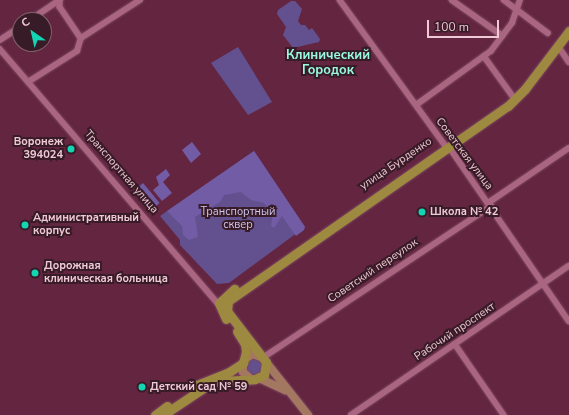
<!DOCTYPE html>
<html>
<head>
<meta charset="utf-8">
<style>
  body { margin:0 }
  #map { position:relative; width:569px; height:415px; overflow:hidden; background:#632540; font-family:"Nunito Sans",sans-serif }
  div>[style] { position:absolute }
  .green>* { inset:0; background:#63518f }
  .round { border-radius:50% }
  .forest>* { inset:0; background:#715ca5; transform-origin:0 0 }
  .roads { filter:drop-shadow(0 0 1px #7c465f) drop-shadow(0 0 1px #7c465f) }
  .street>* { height:5.5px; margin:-2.75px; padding:0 2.75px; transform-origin:2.75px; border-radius:2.75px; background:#aa6580 }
  .secondary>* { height:8px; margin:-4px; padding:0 4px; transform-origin:4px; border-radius:4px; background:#a37760 }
  .primary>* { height:9px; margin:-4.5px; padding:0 4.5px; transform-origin:4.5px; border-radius:4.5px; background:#9d893f }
  .dots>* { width:11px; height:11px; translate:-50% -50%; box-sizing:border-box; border:2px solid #371b26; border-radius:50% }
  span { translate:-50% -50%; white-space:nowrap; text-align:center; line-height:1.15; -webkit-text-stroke:4px #371b26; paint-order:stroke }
  .poi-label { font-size:11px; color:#f0c9d6; font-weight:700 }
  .right { translate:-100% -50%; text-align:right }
  .left { translate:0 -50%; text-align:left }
  .street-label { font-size:11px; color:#f0c9d6 }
  .park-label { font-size:11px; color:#cfc6ef }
  .quarter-label { font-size:13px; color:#98fbe1; font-weight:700 }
  .north { position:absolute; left:12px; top:12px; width:40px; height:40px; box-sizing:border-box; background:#371b26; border:1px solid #81616c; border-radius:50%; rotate:326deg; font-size:11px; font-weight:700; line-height:16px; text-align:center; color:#f0c9d6 }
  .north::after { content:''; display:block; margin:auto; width:14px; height:18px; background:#14d5b3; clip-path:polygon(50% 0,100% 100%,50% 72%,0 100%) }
  .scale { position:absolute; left:427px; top:20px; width:72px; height:18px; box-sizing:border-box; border:2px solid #f0c9d6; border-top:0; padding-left:5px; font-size:12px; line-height:14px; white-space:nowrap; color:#f0c9d6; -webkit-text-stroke:3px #371b26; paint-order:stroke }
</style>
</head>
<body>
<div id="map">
  <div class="green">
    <div style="clip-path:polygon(291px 1px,295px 1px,302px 9px,298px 21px,301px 25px,305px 25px,309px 30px,312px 28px,320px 39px,319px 42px,293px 48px,283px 35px,286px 27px,277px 14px,278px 10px)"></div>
    <div style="clip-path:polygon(238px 47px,272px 102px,248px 115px,211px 63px)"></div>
    <div style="clip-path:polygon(254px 151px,305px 227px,229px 283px,217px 284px,180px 245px,180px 240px,160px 216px)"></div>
    <div class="round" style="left:246px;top:359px;width:16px;height:16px"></div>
  </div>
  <div class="forest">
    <div style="clip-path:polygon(192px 142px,201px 154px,191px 163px,182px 150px)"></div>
    <div style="clip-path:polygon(254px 151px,305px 227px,304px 230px,296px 236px,282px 216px,274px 228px,271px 226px,273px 213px,264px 203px,251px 200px,241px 192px,224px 195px,220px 202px,195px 217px,198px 237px,189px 240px,183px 235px,182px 226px,167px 211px)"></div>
    <div style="clip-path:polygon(166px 169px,170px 175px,163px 182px,172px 193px,162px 201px,153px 190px,159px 185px,156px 177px)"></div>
    <div style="left:143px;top:183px;width:26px;height:13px;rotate:50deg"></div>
  </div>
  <div class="roads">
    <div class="street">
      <div style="left:60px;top:0;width:7px;rotate:90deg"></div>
      <div style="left:60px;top:7px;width:37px;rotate:56deg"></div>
      <div style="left:340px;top:0;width:179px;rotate:54.1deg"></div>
      <div style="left:445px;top:145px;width:6px;rotate:31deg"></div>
      <div style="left:450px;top:148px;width:210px;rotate:55.5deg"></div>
      <div style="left:452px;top:0;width:62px;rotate:35.2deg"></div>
      <div style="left:504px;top:0;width:55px;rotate:36.9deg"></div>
      <div style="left:30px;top:20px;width:36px;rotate:-34deg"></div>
      <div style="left:0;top:40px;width:24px;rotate:-33deg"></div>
      <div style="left:559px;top:47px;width:18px;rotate:56deg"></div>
      <div style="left:0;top:49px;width:338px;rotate:49.4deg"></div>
      <div style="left:484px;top:56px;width:48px;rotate:54.3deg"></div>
      <div style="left:28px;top:82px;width:58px;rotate:-32.3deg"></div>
      <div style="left:77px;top:51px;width:14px;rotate:-73deg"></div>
      <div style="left:81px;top:38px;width:70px;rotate:-32.8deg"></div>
      <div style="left:416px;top:105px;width:92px;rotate:-35.8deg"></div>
      <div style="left:491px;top:51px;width:35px;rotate:-53deg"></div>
      <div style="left:512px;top:23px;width:24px;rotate:-71deg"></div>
      <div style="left:488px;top:203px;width:98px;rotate:-34.2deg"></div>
      <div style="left:455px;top:344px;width:86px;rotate:55.4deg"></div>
      <div style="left:267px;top:355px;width:269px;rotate:-33.6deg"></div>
      <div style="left:351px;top:415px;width:264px;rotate:-34.4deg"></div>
    </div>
    <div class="secondary">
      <div style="left:245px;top:359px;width:9px;rotate:-32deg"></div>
      <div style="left:253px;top:354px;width:11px;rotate:22deg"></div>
      <div style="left:266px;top:362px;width:68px;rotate:51.6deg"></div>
      <div style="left:243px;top:363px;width:9px;rotate:90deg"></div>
      <div style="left:243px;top:372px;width:9px;rotate:41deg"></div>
      <div style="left:259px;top:378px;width:29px;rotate:25deg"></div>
    </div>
    <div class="primary">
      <div style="left:226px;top:319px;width:17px;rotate:-114deg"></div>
      <div style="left:219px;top:303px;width:21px;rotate:-43deg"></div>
      <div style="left:197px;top:385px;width:35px;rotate:-22deg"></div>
      <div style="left:229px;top:372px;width:17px;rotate:-33deg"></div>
      <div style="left:243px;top:363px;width:11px;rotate:-75deg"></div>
      <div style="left:246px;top:352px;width:8px;rotate:-97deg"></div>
      <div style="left:245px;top:344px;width:15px;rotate:-122deg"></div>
      <div style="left:155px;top:415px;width:15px;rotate:-37deg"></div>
      <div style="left:163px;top:415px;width:50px;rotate:-33.7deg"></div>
      <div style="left:205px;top:387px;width:18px;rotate:-19deg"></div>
      <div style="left:222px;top:381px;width:33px;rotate:-3deg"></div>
      <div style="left:255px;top:379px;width:10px;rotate:-24deg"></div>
      <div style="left:264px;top:375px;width:13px;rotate:-81deg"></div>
      <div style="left:266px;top:362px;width:64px;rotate:-127.4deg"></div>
      <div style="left:227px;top:311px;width:10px;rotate:-84deg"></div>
      <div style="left:228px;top:301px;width:341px;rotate:-34.9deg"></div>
      <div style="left:508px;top:106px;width:24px;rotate:-45deg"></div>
      <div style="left:525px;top:89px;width:73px;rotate:-52.8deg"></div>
    </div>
  </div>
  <div class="dots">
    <div style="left:71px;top:149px;background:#14d5b3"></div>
    <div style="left:422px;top:212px;background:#14d5b3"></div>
    <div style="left:25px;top:225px;background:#14d5b3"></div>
    <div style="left:35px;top:273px;background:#14d5b3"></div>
    <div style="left:142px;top:387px;background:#14d5b3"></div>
  </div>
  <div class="poi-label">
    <span class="right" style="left:63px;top:149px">Воронеж<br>394024</span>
    <span class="left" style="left:430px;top:212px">Школа № 42</span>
    <span class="left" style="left:33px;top:225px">Административный<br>корпус</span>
    <span class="left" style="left:44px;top:273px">Дорожная<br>клиническая больница</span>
    <span class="left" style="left:150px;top:387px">Детский сад № 59</span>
  </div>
  <div class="street-label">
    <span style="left:464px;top:154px;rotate:53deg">Советская улица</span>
    <span style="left:396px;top:164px;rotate:-34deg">улица Бурденко</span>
    <span style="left:121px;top:172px;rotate:49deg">Транспортная улица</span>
    <span style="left:373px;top:271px;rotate:-34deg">Советский переулок</span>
    <span style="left:455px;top:332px;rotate:-34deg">Рабочий проспект</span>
  </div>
  <div class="park-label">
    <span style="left:238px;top:219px">Транспортный<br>сквер</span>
  </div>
  <div class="quarter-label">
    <span style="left:328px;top:63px">Клинический<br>Городок</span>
  </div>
  <div class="north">С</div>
  <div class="scale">100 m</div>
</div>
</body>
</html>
